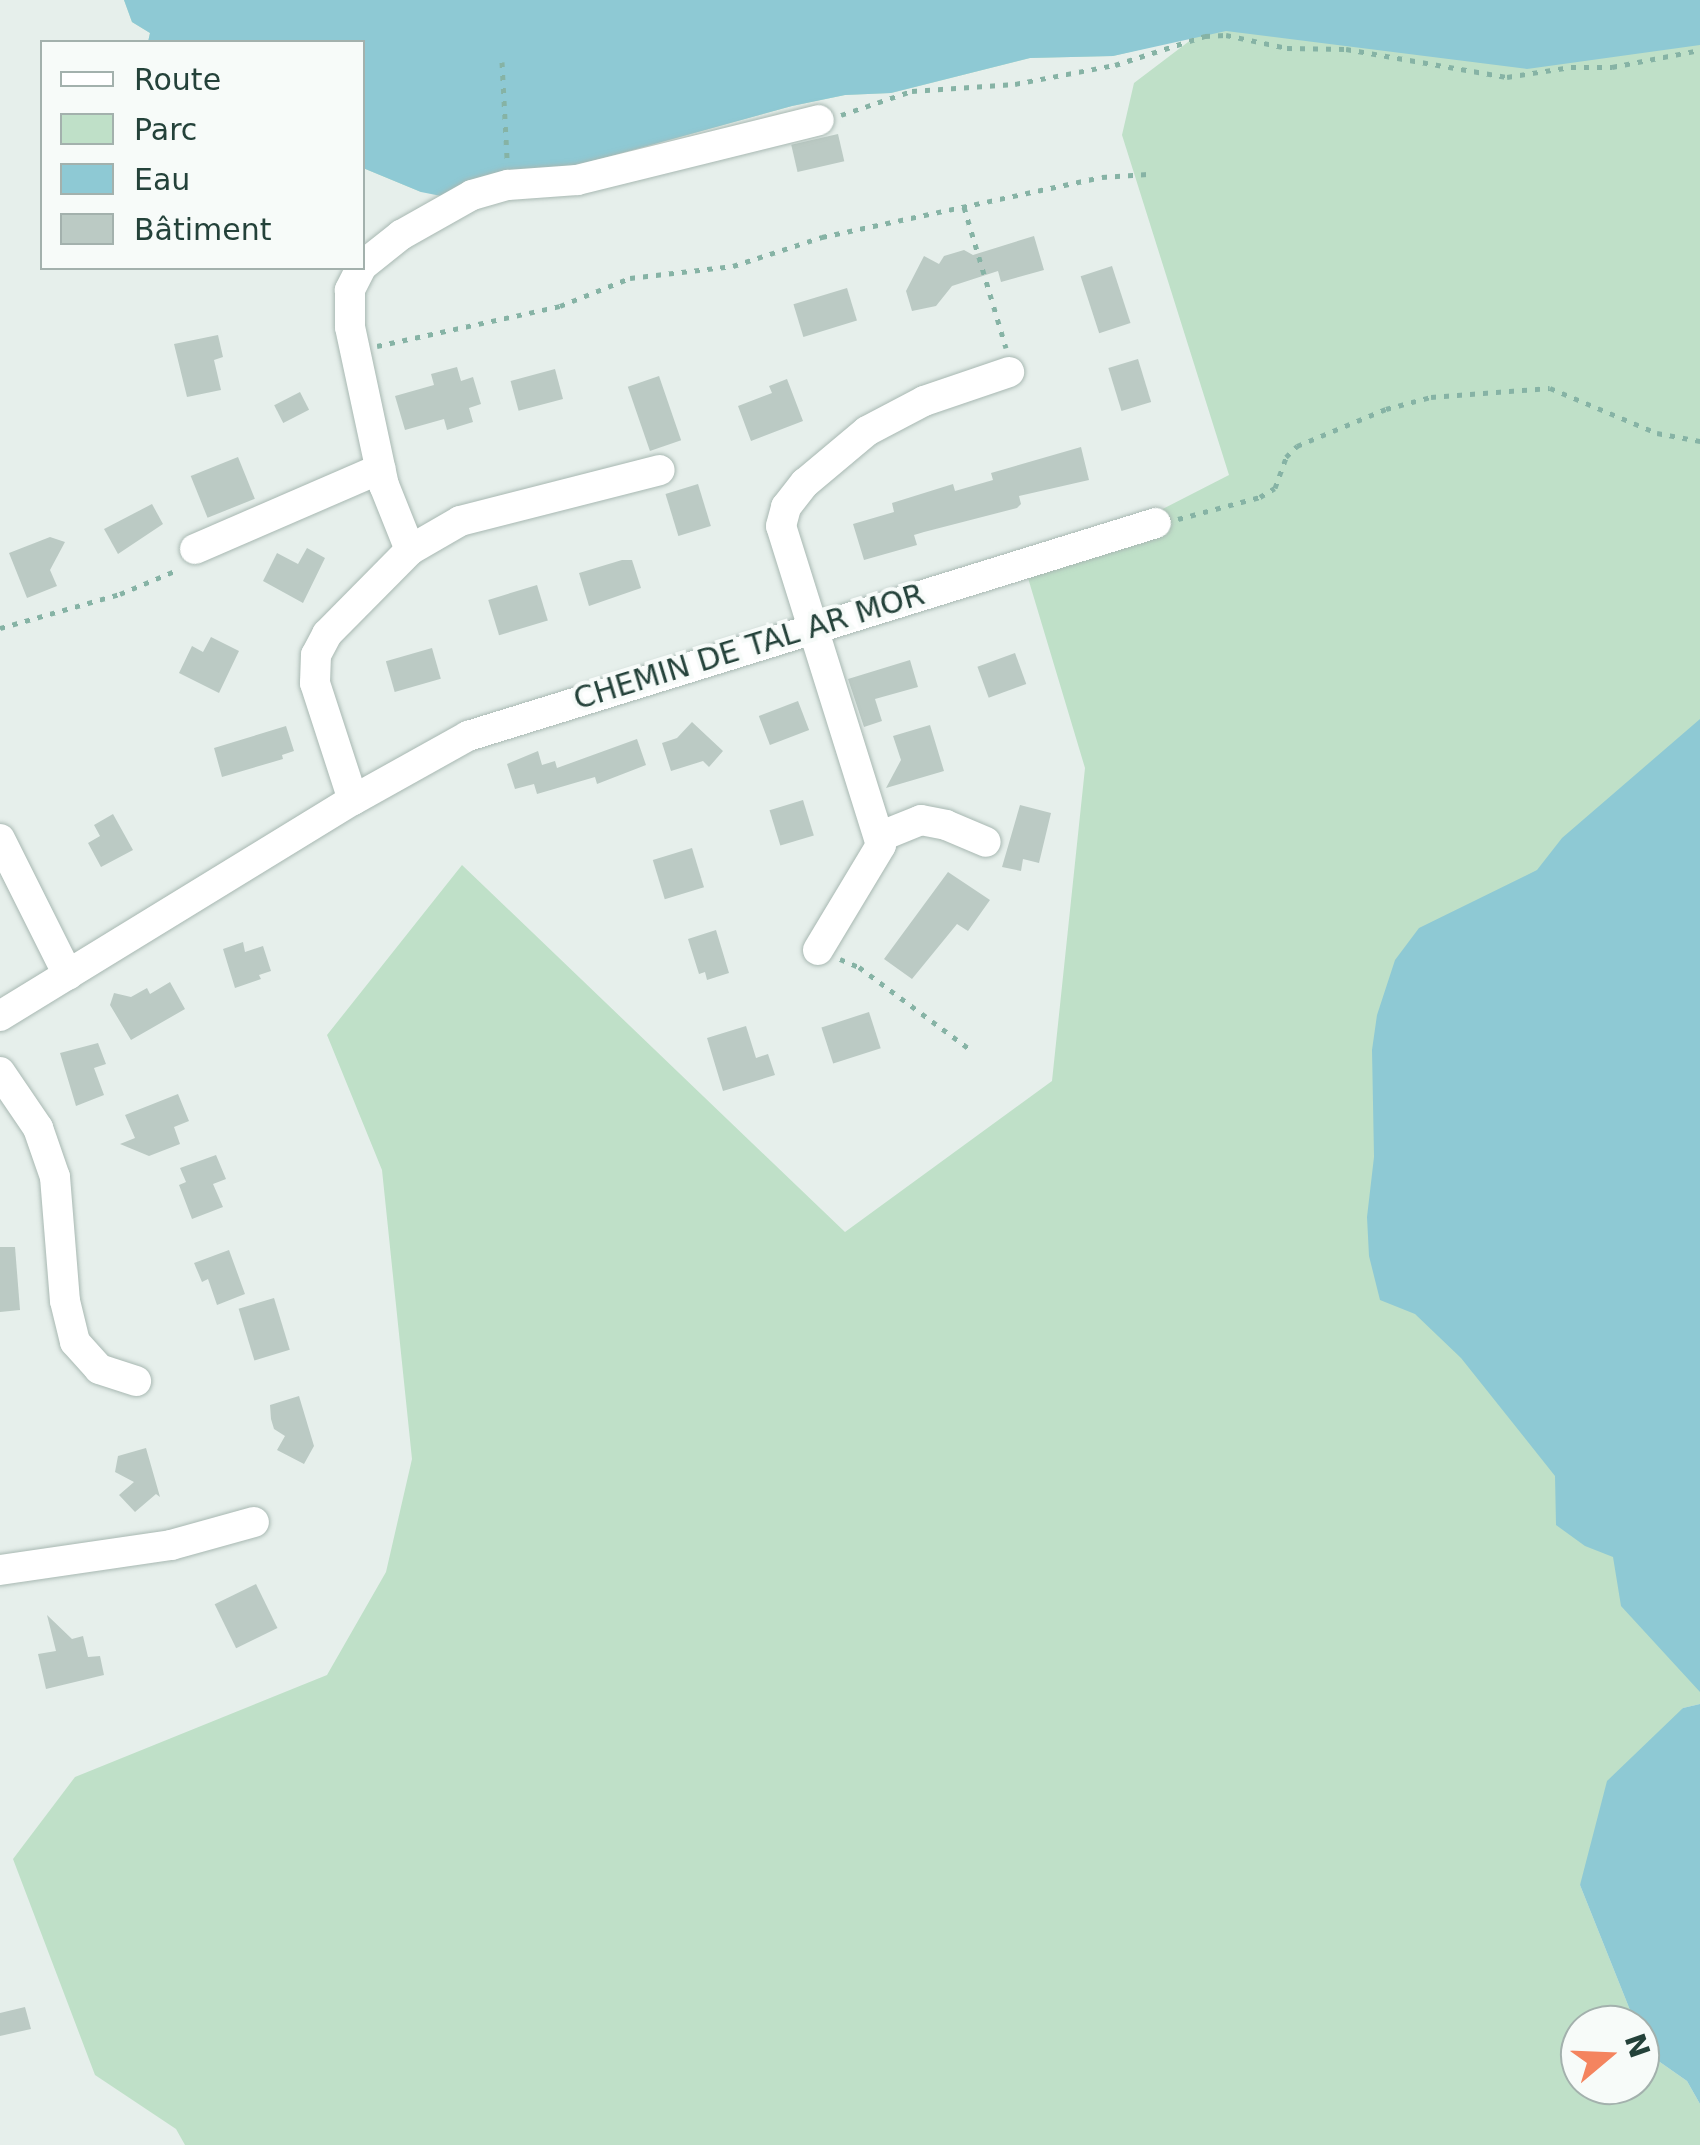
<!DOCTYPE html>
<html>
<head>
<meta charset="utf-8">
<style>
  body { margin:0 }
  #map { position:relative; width:1700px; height:2145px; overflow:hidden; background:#e6efeb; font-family:"DejaVu Sans",sans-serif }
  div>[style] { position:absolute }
  .green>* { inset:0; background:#bfe0c8 }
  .water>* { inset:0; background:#8ec9d4 }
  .building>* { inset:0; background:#bbcac4; transform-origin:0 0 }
  .path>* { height:5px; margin-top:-2.5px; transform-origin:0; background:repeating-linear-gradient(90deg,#86b3a5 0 5px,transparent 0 13px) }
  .roads { filter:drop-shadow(0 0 2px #a8b8b2) drop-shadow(0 0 2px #a8b8b2) }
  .minor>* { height:30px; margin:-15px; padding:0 15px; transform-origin:15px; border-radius:15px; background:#fff }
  span { translate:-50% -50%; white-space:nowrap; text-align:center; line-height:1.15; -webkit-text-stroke:8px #f7fbf9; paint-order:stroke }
  .street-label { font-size:30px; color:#24423a }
  .legend { position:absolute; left:40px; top:40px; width:325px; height:230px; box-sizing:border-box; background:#f7fbf9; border:2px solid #a3b1ad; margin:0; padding:12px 18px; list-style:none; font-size:30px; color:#24423a }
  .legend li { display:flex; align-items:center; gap:20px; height:50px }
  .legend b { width:50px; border:2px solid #a3b1ad }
  .north { position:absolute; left:1560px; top:2005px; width:100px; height:100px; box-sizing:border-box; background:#f7fbf9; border:2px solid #a3b1ad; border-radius:50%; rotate:71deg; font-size:28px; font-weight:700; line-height:40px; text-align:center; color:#24423a }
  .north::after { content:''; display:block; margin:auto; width:35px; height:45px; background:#f4845f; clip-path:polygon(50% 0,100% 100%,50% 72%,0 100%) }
</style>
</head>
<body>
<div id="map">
  <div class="green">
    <div style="clip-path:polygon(124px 0,1700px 0,1700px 1704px,1683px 1708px,1580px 1885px,1636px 2025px,1580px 2025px,1580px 2085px,1640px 2085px,1640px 2032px,1657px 2060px,1687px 2081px,1700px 2104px,1700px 2145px,185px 2145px,176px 2129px,95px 2075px,13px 1859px,75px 1777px,327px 1675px,386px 1572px,412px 1459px,382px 1170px,327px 1035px,462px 865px,845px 1232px,1052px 1081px,1085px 768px,1028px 578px,1229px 475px,1122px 135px,1134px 83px,1196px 36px,1113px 56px,1030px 58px,891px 93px,845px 95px,792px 106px,672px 139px,421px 192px,363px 168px,362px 42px,148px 42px,150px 33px,132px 22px)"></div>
  </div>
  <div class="water">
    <div style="clip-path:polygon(124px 0,1700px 0,1700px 45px,1527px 69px,1226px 31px,1113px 56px,1030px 58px,891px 93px,845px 95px,792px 106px,456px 199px,421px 192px,363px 168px,362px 42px,148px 42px,150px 33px,132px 22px)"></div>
    <div style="clip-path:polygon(1700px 719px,1700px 1692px,1621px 1606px,1613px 1557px,1585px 1546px,1556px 1525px,1555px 1476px,1461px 1358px,1415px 1314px,1380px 1300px,1369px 1256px,1367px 1217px,1374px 1157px,1372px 1050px,1377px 1015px,1395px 960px,1419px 928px,1537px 870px,1562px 838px)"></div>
    <div style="clip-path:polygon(1700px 1704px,1700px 2104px,1687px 2081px,1657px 2060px,1636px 2025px,1580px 1885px,1607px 1781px,1683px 1708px)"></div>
  </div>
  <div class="building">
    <div style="left:838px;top:134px;width:28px;height:48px;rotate:77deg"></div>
    <div style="clip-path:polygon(1034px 236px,1044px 270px,1001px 282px,998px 271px,952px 286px,936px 306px,912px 311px,906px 291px,924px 256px,939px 264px,944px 256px,964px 250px,973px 255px)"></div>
    <div style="left:1112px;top:266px;width:60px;height:33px;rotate:72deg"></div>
    <div style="left:847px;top:288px;width:34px;height:56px;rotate:73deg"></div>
    <div style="clip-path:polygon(218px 335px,223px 357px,214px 360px,221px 390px,187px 397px,174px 344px)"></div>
    <div style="left:1138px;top:359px;width:45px;height:31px;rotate:73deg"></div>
    <div style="clip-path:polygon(457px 367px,461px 381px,473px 377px,481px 404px,469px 408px,473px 422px,447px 430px,444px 419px,405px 430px,395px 396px,434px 385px,431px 374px)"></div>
    <div style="left:555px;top:369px;width:31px;height:46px;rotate:75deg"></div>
    <div style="left:659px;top:376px;width:68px;height:33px;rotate:71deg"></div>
    <div style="clip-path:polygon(787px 379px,803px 421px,751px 441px,738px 406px,772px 393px,769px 386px)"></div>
    <div style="left:300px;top:392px;width:20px;height:29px;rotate:63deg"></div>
    <div style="clip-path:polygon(1081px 447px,1089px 480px,1019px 496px,1021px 504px,1017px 508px,924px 532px,914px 535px,917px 545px,864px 560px,853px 524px,894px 512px,892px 503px,953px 484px,955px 491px,993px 480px,991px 473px)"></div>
    <div style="left:238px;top:457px;width:45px;height:51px;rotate:68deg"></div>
    <div style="left:698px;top:484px;width:44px;height:34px;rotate:73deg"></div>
    <div style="clip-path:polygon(152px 504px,163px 524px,118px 554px,104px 529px)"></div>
    <div style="clip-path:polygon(50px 537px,65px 542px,50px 570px,57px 586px,27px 598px,9px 553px)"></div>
    <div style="clip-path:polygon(307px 548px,325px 558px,303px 603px,263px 581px,277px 553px,298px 564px)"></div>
    <div style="clip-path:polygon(622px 560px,632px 560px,641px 588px,589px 606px,579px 573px)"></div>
    <div style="left:537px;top:585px;width:37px;height:51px;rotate:73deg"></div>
    <div style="clip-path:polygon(211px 637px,239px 651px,219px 693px,179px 673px,192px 646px,203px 652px)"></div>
    <div style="left:432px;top:648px;width:32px;height:48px;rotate:74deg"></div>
    <div style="left:1015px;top:653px;width:33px;height:40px;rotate:70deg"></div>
    <div style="clip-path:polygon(910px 660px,918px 687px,875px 699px,882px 721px,864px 727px,848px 679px)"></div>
    <div style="left:798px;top:701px;width:31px;height:42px;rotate:69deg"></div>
    <div style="clip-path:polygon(692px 722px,723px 751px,709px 767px,703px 761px,671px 771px,662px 743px,677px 738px)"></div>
    <div style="clip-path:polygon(930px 725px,944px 771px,886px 788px,901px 760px,893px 736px)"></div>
    <div style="clip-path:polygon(286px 726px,294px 751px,282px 755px,283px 759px,222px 777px,214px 748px)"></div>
    <div style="clip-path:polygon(637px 739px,646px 765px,597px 784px,595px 777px,537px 794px,534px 784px,515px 789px,507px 764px,538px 751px,542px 765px,555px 761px,557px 768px)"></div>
    <div style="left:803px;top:800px;width:37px;height:35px;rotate:73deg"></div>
    <div style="clip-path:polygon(1020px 805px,1051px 813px,1039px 863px,1023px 859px,1021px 871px,1002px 867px)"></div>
    <div style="clip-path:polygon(113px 814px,133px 850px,101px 867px,88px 843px,100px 836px,94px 825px)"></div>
    <div style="left:692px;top:848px;width:41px;height:41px;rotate:73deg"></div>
    <div style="clip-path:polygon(948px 872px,990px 900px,968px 931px,957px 924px,912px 979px,884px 959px)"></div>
    <div style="clip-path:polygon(716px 930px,729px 973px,707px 980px,705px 972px,699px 974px,688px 939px)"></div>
    <div style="clip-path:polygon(243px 942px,245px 952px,263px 946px,271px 971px,259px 975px,261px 979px,235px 988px,223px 949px)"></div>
    <div style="clip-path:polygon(170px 982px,185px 1009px,131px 1040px,110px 1005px,114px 993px,131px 997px,147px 988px,150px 994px)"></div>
    <div style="left:869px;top:1012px;width:38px;height:50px;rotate:72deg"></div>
    <div style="clip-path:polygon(746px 1026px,756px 1058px,768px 1054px,775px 1075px,723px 1091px,707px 1038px)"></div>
    <div style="clip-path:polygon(98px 1043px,106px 1064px,94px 1068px,104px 1095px,76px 1106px,60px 1053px)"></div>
    <div style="clip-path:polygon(178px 1094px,189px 1121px,174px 1127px,180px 1144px,149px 1156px,120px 1144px,135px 1138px,125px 1115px)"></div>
    <div style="clip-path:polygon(216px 1155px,226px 1179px,213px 1184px,223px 1207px,192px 1219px,179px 1185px,186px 1182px,180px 1168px)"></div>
    <div style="clip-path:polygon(0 1247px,15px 1247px,20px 1310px,0 1312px)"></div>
    <div style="clip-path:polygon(229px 1250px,245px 1294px,217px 1305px,208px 1279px,202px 1282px,194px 1263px)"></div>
    <div style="left:274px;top:1298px;width:54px;height:37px;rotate:73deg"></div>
    <div style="clip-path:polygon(299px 1396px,314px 1446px,304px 1464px,277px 1450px,285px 1436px,274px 1429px,271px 1419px,270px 1405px)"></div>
    <div style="clip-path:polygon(146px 1448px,160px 1497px,156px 1494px,135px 1512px,119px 1495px,134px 1482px,115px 1472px,118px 1456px)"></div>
    <div style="left:256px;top:1584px;width:49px;height:46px;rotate:64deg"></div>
    <div style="clip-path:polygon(47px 1615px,72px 1639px,83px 1636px,88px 1657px,100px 1656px,104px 1675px,46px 1689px,38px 1654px,56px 1651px)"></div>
    <div style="clip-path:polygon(25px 2007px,31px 2029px,0 2036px,0 2013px)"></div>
  </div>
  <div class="path">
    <div style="left:502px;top:62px;width:97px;rotate:87deg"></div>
    <div style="left:841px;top:115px;width:75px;rotate:-18.7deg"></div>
    <div style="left:912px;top:91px;width:103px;rotate:-3.9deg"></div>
    <div style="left:1015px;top:84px;width:102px;rotate:-10.8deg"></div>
    <div style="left:1115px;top:65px;width:95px;rotate:-17.9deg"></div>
    <div style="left:1205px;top:36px;width:21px;rotate:-3deg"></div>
    <div style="left:1226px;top:35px;width:62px;rotate:12deg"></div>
    <div style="left:1287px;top:48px;width:59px;rotate:1deg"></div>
    <div style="left:1346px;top:49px;width:163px;rotate:9.9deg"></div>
    <div style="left:1507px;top:77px;width:65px;rotate:-8.9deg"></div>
    <div style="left:1571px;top:67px;width:41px"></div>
    <div style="left:1612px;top:67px;width:90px;rotate:-10.9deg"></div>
    <div style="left:964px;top:207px;width:147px;rotate:73.4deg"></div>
    <div style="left:377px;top:346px;width:187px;rotate:-12.3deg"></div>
    <div style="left:560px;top:306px;width:75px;rotate:-21.8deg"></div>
    <div style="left:630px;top:278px;width:104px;rotate:-6.6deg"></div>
    <div style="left:733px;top:266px;width:94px;rotate:-18deg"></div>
    <div style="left:822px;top:237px;width:286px;rotate:-12.1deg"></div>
    <div style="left:1102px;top:177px;width:46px;rotate:-3.7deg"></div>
    <div style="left:1178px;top:519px;width:85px;rotate:-15deg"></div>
    <div style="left:1260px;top:497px;width:17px;rotate:-31deg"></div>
    <div style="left:1275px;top:488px;width:33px;rotate:-70deg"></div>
    <div style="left:1286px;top:457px;width:16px;rotate:-45deg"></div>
    <div style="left:1297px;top:446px;width:96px;rotate:-22.6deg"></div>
    <div style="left:1386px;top:409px;width:47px;rotate:-14.9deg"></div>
    <div style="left:1431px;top:397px;width:119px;rotate:-4.3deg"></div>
    <div style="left:1550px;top:388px;width:116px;rotate:22.8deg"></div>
    <div style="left:1657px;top:433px;width:44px;rotate:10.5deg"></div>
    <div style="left:0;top:628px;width:125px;rotate:-15.8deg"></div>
    <div style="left:120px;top:594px;width:62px;rotate:-22.8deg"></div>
    <div style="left:840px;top:959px;width:21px;rotate:23deg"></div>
    <div style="left:859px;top:967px;width:141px;rotate:36.6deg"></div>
  </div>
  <div class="roads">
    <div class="minor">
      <div style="left:362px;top:266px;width:50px;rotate:-38.5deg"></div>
      <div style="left:401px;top:235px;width:81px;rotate:-29.4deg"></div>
      <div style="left:472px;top:195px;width:37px;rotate:-16deg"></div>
      <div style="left:508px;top:185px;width:69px;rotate:-4.1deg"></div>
      <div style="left:577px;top:180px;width:249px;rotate:-13.9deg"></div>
      <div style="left:361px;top:268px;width:25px;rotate:117deg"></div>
      <div style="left:350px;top:290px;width:37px;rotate:90deg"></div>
      <div style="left:350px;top:327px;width:162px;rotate:77.9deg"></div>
      <div style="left:384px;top:485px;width:70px;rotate:68.2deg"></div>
      <div style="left:195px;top:549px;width:202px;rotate:-23.4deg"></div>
      <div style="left:353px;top:800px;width:123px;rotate:-108deg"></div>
      <div style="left:315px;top:683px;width:28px;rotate:-88deg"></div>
      <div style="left:316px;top:655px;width:24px;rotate:-62deg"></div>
      <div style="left:327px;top:634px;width:118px;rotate:-45.3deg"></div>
      <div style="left:410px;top:550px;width:58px;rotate:-30.1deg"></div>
      <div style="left:460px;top:521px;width:206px;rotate:-14.3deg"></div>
      <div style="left:879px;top:837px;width:45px;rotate:-22deg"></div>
      <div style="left:921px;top:820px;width:25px;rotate:11deg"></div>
      <div style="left:946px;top:825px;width:43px;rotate:23deg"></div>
      <div style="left:0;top:839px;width:152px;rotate:63.4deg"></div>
      <div style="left:818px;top:950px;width:122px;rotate:-59deg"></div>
      <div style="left:881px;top:845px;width:334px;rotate:-107.4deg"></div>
      <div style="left:781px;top:526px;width:20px;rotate:-75deg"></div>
      <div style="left:786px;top:507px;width:31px;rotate:-52deg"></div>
      <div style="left:805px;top:483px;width:81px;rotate:-40deg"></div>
      <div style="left:867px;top:431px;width:64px;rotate:-27.8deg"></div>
      <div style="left:924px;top:401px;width:90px;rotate:-18.8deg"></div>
      <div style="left:0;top:1016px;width:414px;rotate:-31.5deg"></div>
      <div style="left:353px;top:800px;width:132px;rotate:-29.1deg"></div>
      <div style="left:468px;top:736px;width:720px;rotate:-17.2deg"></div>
      <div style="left:0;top:1072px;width:68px;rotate:55.8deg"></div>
      <div style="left:38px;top:1128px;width:52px;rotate:70.9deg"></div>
      <div style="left:55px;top:1177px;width:124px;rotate:85.4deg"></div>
      <div style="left:65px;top:1301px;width:42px;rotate:76.3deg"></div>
      <div style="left:75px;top:1342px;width:36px;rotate:48deg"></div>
      <div style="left:99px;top:1369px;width:39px;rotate:18deg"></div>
      <div style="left:0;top:1570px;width:173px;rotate:-8.3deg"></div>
      <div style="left:171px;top:1545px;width:86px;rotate:-15.5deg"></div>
    </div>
  </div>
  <div class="street-label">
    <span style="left:749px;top:647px;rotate:-17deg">CHEMIN DE TAL AR MOR</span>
  </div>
  <ul class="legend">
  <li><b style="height:12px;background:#fff"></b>Route</li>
  <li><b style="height:28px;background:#bfe0c8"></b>Parc</li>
  <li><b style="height:28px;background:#8ec9d4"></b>Eau</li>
  <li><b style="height:28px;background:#bbcac4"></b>Bâtiment</li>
  </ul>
  <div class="north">N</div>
</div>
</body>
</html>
